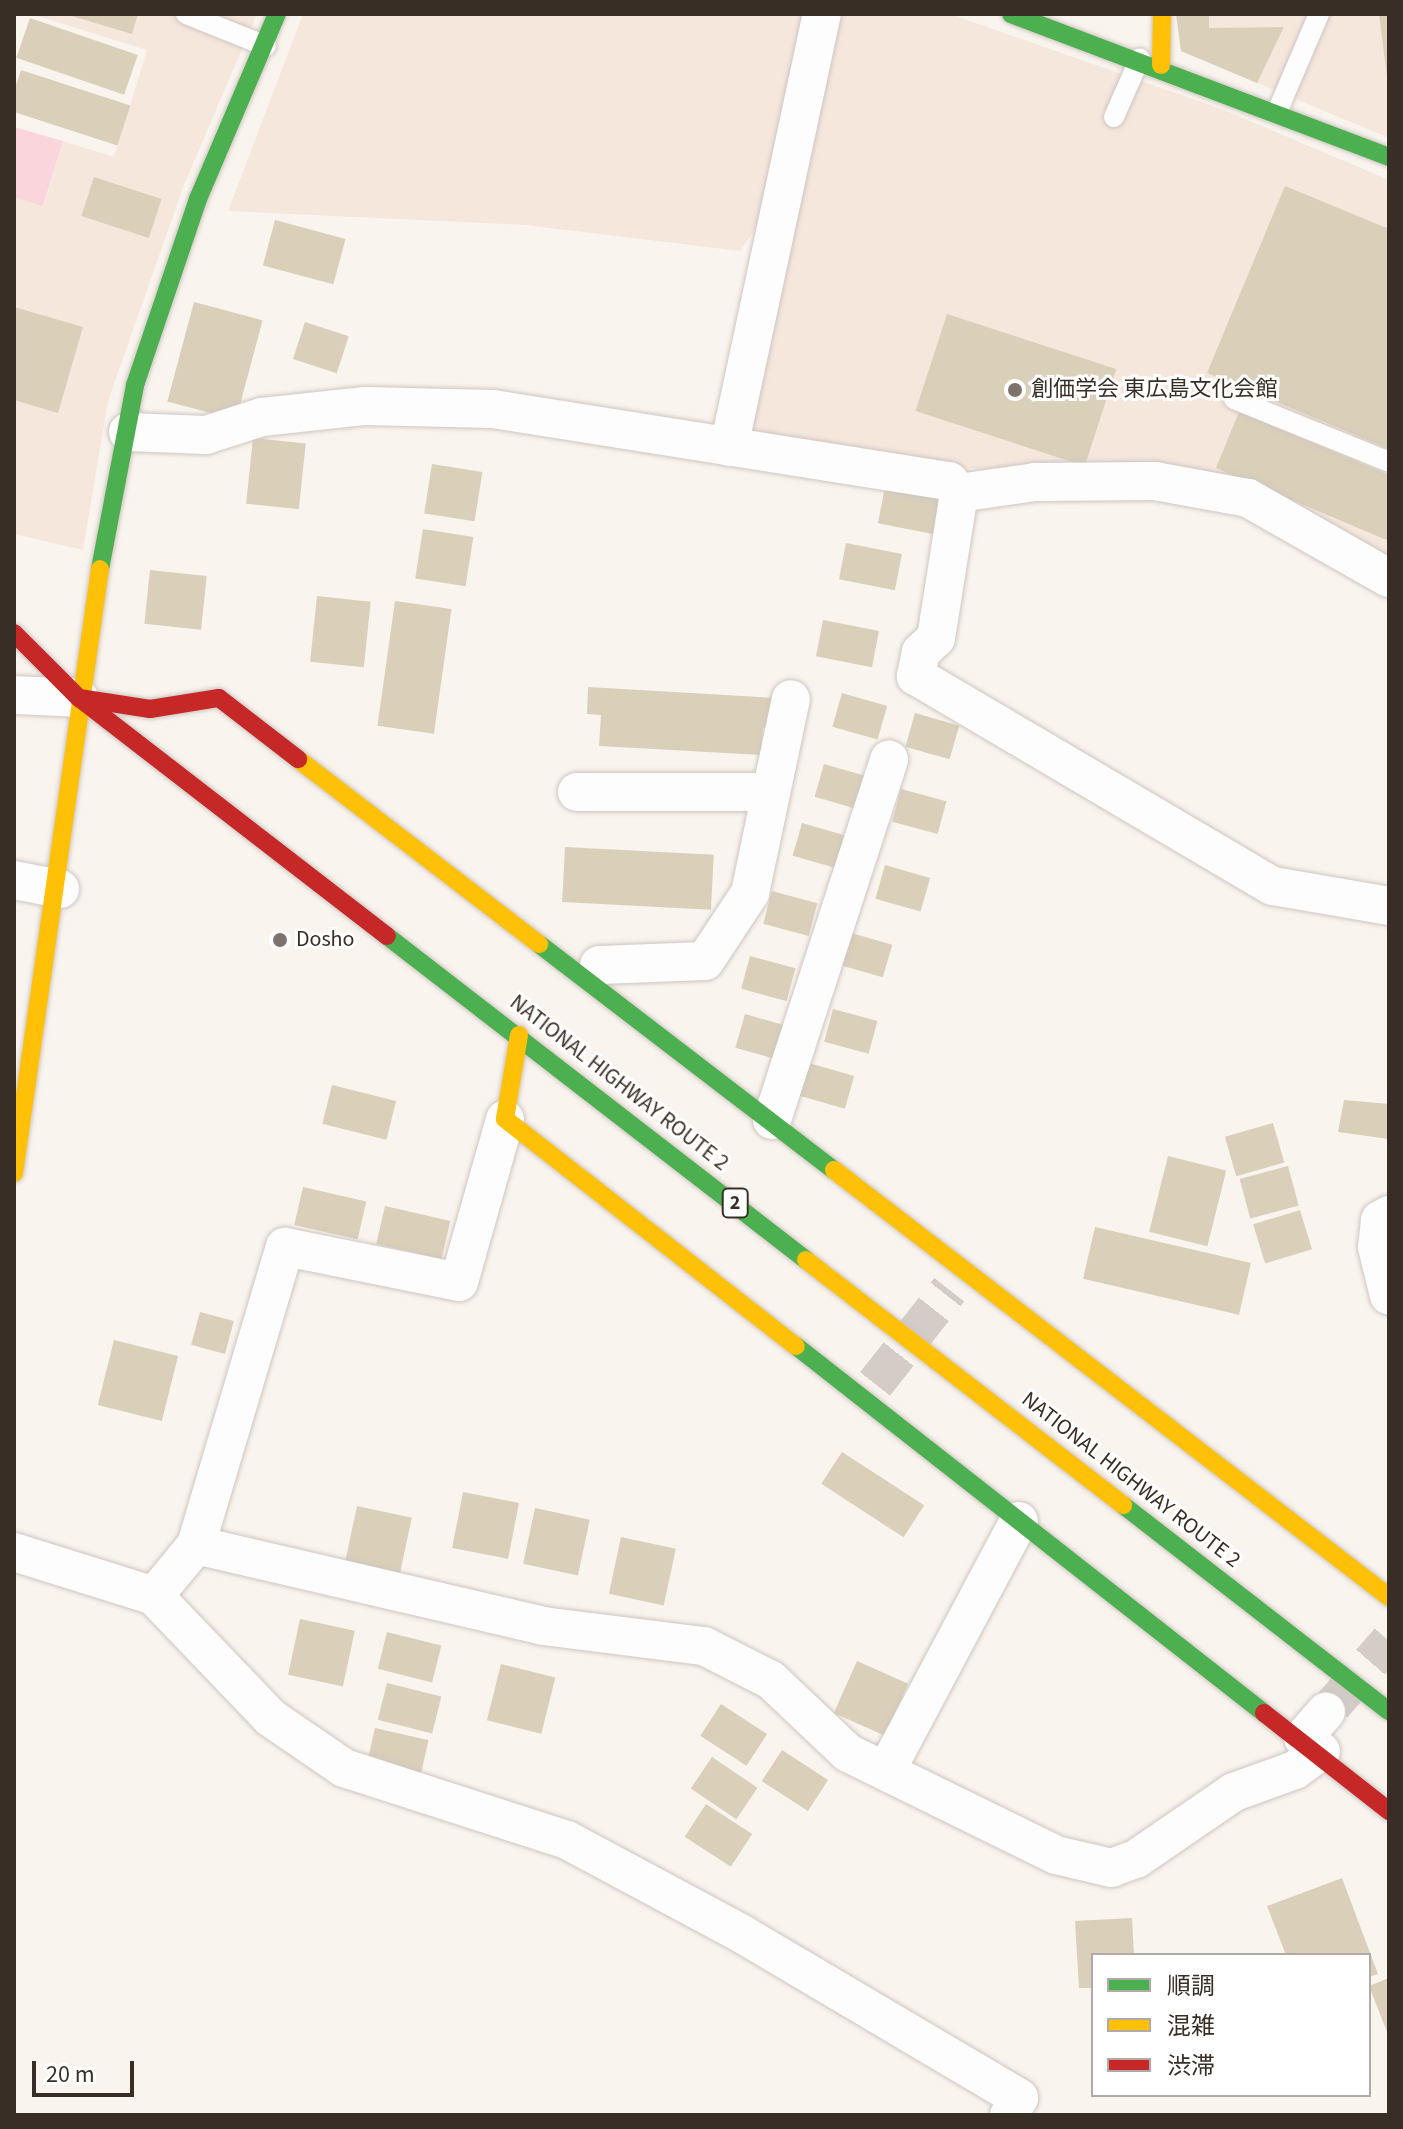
<!DOCTYPE html>
<html>
<head>
<meta charset="utf-8">
<style>
  body { margin:0 }
  #map { position:relative; width:1403px; height:2129px; overflow:hidden; background:#faf4ef; font-family:"Source Sans 3","Noto Sans JP",sans-serif }
  div>[style] { position:absolute }
  .built>* { inset:0; background:#f6e7dd }
  .green>* { inset:0; background:#fad5dc }
  .building>* { inset:0; background:#dacfb9; transform-origin:0 0 }
  .street-tunnel>* { height:38px; margin-top:-19px; transform-origin:0; background:repeating-linear-gradient(90deg,#d3ccc7 0 38px,transparent 0 57px) }
  .roads { filter:drop-shadow(0 0 2px #cec6c0) drop-shadow(0 0 2px #cec6c0) }
  .lane>* { height:20px; margin:-10px; padding:0 10px; transform-origin:10px; border-radius:10px; background:#fefdfd }
  .street>* { height:38px; margin:-19px; padding:0 19px; transform-origin:19px; border-radius:19px; background:#fefdfd }
  .fast>* { height:18px; margin:-9px; padding:0 9px; transform-origin:9px; border-radius:9px; background:#4caf50 }
  .slow>* { height:18px; margin:-9px; padding:0 9px; transform-origin:9px; border-radius:9px; background:#ffc107 }
  .jam>* { height:18px; margin:-9px; padding:0 9px; transform-origin:9px; border-radius:9px; background:#c62828 }
  .dots>* { width:22px; height:22px; translate:-50% -50%; box-sizing:border-box; border:4px solid #fff; border-radius:50% }
  span { translate:-50% -50%; white-space:nowrap; text-align:center; line-height:1.15; -webkit-text-stroke:6px #fff; paint-order:stroke }
  .shield-label span { padding:2px 6px; background:#fff; border:2px solid; border-radius:6px; -webkit-text-stroke-width:0 }
  .shield-label { font-size:20px; color:#392e26; font-weight:700 }
  .poi-label { font-size:22px; color:#392e26 }
  .left { translate:0 -50%; text-align:left }
  .street-label { font-size:22px; color:#392e26 }
  .frame { position:absolute; inset:0; border:16px solid #392e26; pointer-events:none }
  .legend { position:absolute; left:1091px; top:1953px; width:280px; height:144px; box-sizing:border-box; background:#fff; border:2px solid #b0aba8; margin:0; padding:10px 14px; list-style:none; font-size:24px; color:#392e26 }
  .legend li { display:flex; align-items:center; gap:16px; height:40px }
  .legend b { width:40px; border:2px solid #b0aba8 }
  .scale { position:absolute; left:32px; top:2061px; width:102px; height:36px; box-sizing:border-box; border:4px solid #392e26; border-top:0; padding-left:10px; font-size:24px; line-height:28px; white-space:nowrap; color:#392e26; -webkit-text-stroke:6px #fff; paint-order:stroke }
</style>
</head>
<body>
<div id="map">
  <div class="built">
    <div style="clip-path:polygon(31px 14px,257px 14px,184px 185px,108px 401px,83px 550px,14px 534px,14px 197px,44px 205px,63px 141px,114px 157px,147px 50px)"></div>
    <div style="clip-path:polygon(303px 14px,807px 14px,768px 211px,740px 251px,525px 225px,228px 211px)"></div>
    <div style="clip-path:polygon(832px 14px,950px 14px,1224px 110px,1389px 180px,1389px 564px,1252px 493px,1000px 472px,746px 438px)"></div>
    <div style="clip-path:polygon(1176px 14px,1389px 14px,1389px 138px,1181px 51px)"></div>
  </div>
  <div class="green">
    <div style="clip-path:polygon(14px 127px,63px 141px,43px 206px,14px 197px)"></div>
  </div>
  <div class="building">
    <div style="clip-path:polygon(65px 14px,138px 14px,132px 34px)"></div>
    <div style="clip-path:polygon(1176px 14px,1209px 14px,1209px 28px,1284px 27px,1257px 83px,1181px 51px)"></div>
    <div style="clip-path:polygon(1379px 14px,1389px 14px,1389px 77px,1387px 77px)"></div>
    <div style="left:30px;top:18px;width:114px;height:42px;rotate:19deg"></div>
    <div style="left:21px;top:70px;width:115px;height:42px;rotate:18deg"></div>
    <div style="left:94px;top:177px;width:71px;height:41px;rotate:18deg"></div>
    <div style="clip-path:polygon(1285px 186px,1389px 229px,1389px 449px,1207px 373px)"></div>
    <div style="left:275px;top:220px;width:73px;height:47px;rotate:15deg"></div>
    <div style="left:194px;top:302px;width:71px;height:103px;rotate:15deg"></div>
    <div style="clip-path:polygon(14px 307px,83px 327px,58px 413px,14px 400px)"></div>
    <div style="left:947px;top:314px;width:178px;height:102px;rotate:18deg"></div>
    <div style="left:305px;top:322px;width:46px;height:39px;rotate:18deg"></div>
    <div style="clip-path:polygon(1239px 412px,1389px 475px,1389px 541px,1216px 468px)"></div>
    <div style="left:253px;top:438px;width:53px;height:66px;rotate:6deg"></div>
    <div style="left:432px;top:464px;width:51px;height:50px;rotate:9deg"></div>
    <div style="left:885px;top:487px;width:57px;height:37px;rotate:11deg"></div>
    <div style="left:423px;top:529px;width:51px;height:50px;rotate:9deg"></div>
    <div style="left:846px;top:543px;width:57px;height:37px;rotate:11deg"></div>
    <div style="left:150px;top:570px;width:57px;height:54px;rotate:6deg"></div>
    <div style="left:317px;top:596px;width:54px;height:66px;rotate:6deg"></div>
    <div style="left:395px;top:601px;width:57px;height:126px;rotate:8deg"></div>
    <div style="left:823px;top:620px;width:57px;height:37px;rotate:11deg"></div>
    <div style="clip-path:polygon(588px 687px,777px 698px,776px 725px,763px 728px,761px 755px,599px 746px,601px 715px,587px 714px)"></div>
    <div style="left:842px;top:693px;width:47px;height:35px;rotate:16deg"></div>
    <div style="left:915px;top:713px;width:46px;height:35px;rotate:16deg"></div>
    <div style="left:824px;top:764px;width:47px;height:34px;rotate:16deg"></div>
    <div style="left:901px;top:789px;width:47px;height:34px;rotate:15deg"></div>
    <div style="left:802px;top:823px;width:46px;height:34px;rotate:16deg"></div>
    <div style="left:565px;top:847px;width:149px;height:55px;rotate:3deg"></div>
    <div style="left:885px;top:865px;width:47px;height:35px;rotate:16deg"></div>
    <div style="left:772px;top:891px;width:47px;height:34px;rotate:15deg"></div>
    <div style="left:848px;top:932px;width:46px;height:34px;rotate:16deg"></div>
    <div style="left:750px;top:956px;width:47px;height:34px;rotate:15deg"></div>
    <div style="left:833px;top:1009px;width:46px;height:34px;rotate:15deg"></div>
    <div style="left:745px;top:1014px;width:46px;height:35px;rotate:16deg"></div>
    <div style="left:809px;top:1063px;width:47px;height:34px;rotate:16deg"></div>
    <div style="left:332px;top:1085px;width:66px;height:40px;rotate:14deg"></div>
    <div style="clip-path:polygon(1344px 1100px,1389px 1104px,1389px 1139px,1338px 1132px)"></div>
    <div style="left:1273px;top:1123px;width:41px;height:50px;rotate:74deg"></div>
    <div style="left:1168px;top:1156px;width:60px;height:78px;rotate:14deg"></div>
    <div style="left:1288px;top:1166px;width:41px;height:50px;rotate:75deg"></div>
    <div style="left:303px;top:1187px;width:65px;height:39px;rotate:13deg"></div>
    <div style="left:385px;top:1206px;width:67px;height:39px;rotate:13deg"></div>
    <div style="left:1300px;top:1210px;width:41px;height:49px;rotate:73deg"></div>
    <div style="left:1095px;top:1227px;width:160px;height:53px;rotate:13deg"></div>
    <div style="left:200px;top:1312px;width:35px;height:34px;rotate:15deg"></div>
    <div style="left:114px;top:1340px;width:66px;height:67px;rotate:14deg"></div>
    <div style="left:842px;top:1452px;width:98px;height:38px;rotate:33deg"></div>
    <div style="left:463px;top:1492px;width:57px;height:57px;rotate:11deg"></div>
    <div style="left:357px;top:1506px;width:56px;height:57px;rotate:12deg"></div>
    <div style="left:535px;top:1508px;width:56px;height:57px;rotate:12deg"></div>
    <div style="left:621px;top:1537px;width:56px;height:58px;rotate:12deg"></div>
    <div style="left:300px;top:1619px;width:56px;height:57px;rotate:12deg"></div>
    <div style="left:387px;top:1632px;width:56px;height:38px;rotate:14deg"></div>
    <div style="left:857px;top:1661px;width:56px;height:57px;rotate:24deg"></div>
    <div style="left:501px;top:1664px;width:56px;height:58px;rotate:14deg"></div>
    <div style="left:387px;top:1683px;width:56px;height:38px;rotate:14deg"></div>
    <div style="left:721px;top:1704px;width:55px;height:38px;rotate:33deg"></div>
    <div style="left:375px;top:1728px;width:55px;height:38px;rotate:13deg"></div>
    <div style="left:782px;top:1750px;width:55px;height:37px;rotate:33deg"></div>
    <div style="left:712px;top:1757px;width:55px;height:38px;rotate:34deg"></div>
    <div style="left:706px;top:1804px;width:55px;height:39px;rotate:33deg"></div>
    <div style="clip-path:polygon(1342px 1878px,1378px 1974px,1369px 1977px,1369px 1955px,1286px 1955px,1267px 1906px)"></div>
    <div style="clip-path:polygon(1132px 1918px,1134px 1955px,1093px 1955px,1093px 1988px,1079px 1988px,1075px 1921px)"></div>
    <div style="clip-path:polygon(1389px 1978px,1389px 2037px,1369px 1986px)"></div>
  </div>
  <div class="street-tunnel">
    <div style="left:875px;top:1384px;width:120px;rotate:-51.8deg"></div>
    <div style="left:1333px;top:1705px;width:85px;rotate:-48.8deg"></div>
  </div>
  <div class="roads">
    <div class="lane">
      <div style="left:186px;top:14px;width:86px;rotate:21.8deg"></div>
      <div style="left:1277px;top:112px;width:107px;rotate:-66.8deg"></div>
      <div style="left:1114px;top:117px;width:64px;rotate:-66.2deg"></div>
      <div style="left:1234px;top:399px;width:167px;rotate:22.1deg"></div>
    </div>
    <div class="street">
      <div style="left:128px;top:432px;width:78px;rotate:2.2deg"></div>
      <div style="left:206px;top:435px;width:59px;rotate:-17.8deg"></div>
      <div style="left:262px;top:417px;width:104px;rotate:-6.1deg"></div>
      <div style="left:365px;top:406px;width:128px;rotate:1.3deg"></div>
      <div style="left:493px;top:409px;width:462px;rotate:9deg"></div>
      <div style="left:949px;top:481px;width:16px;rotate:50deg"></div>
      <div style="left:959px;top:493px;width:147px;rotate:99deg"></div>
      <div style="left:936px;top:638px;width:21px;rotate:137deg"></div>
      <div style="left:921px;top:652px;width:25px;rotate:102deg"></div>
      <div style="left:916px;top:676px;width:414px;rotate:30.5deg"></div>
      <div style="left:1273px;top:886px;width:118px;rotate:9.8deg"></div>
      <div style="left:729px;top:447px;width:443px;rotate:-77.9deg"></div>
      <div style="left:959px;top:493px;width:77px;rotate:-8.2deg"></div>
      <div style="left:1035px;top:482px;width:120px;rotate:-0.5deg"></div>
      <div style="left:1155px;top:481px;width:95px;rotate:10.4deg"></div>
      <div style="left:1248px;top:498px;width:162px;rotate:29.6deg"></div>
      <div style="left:14px;top:695px;width:65px;rotate:2.6deg"></div>
      <div style="left:577px;top:792px;width:194px"></div>
      <div style="left:14px;top:880px;width:47px;rotate:11.1deg"></div>
      <div style="left:599px;top:965px;width:106px;rotate:-2.2deg"></div>
      <div style="left:705px;top:961px;width:82px;rotate:-56.5deg"></div>
      <div style="left:750px;top:893px;width:198px;rotate:-78.1deg"></div>
      <div style="left:772px;top:1120px;width:379px;rotate:-72deg"></div>
      <div style="left:1389px;top:1215px;width:10px;rotate:151deg"></div>
      <div style="left:1380px;top:1220px;width:27px;rotate:96deg"></div>
      <div style="left:1377px;top:1247px;width:50px;rotate:76.2deg"></div>
      <div style="left:196px;top:1545px;width:311px;rotate:-73.4deg"></div>
      <div style="left:285px;top:1247px;width:177px;rotate:11.4deg"></div>
      <div style="left:459px;top:1282px;width:169px;rotate:-74.2deg"></div>
      <div style="left:14px;top:1552px;width:147px;rotate:17.4deg"></div>
      <div style="left:154px;top:1596px;width:169px;rotate:46.2deg"></div>
      <div style="left:271px;top:1718px;width:88px;rotate:34.4deg"></div>
      <div style="left:344px;top:1768px;width:234px;rotate:17.9deg"></div>
      <div style="left:567px;top:1840px;width:199px;rotate:28.2deg"></div>
      <div style="left:742px;top:1934px;width:322px;rotate:30.6deg"></div>
      <div style="left:1019px;top:2098px;width:20px;rotate:120deg"></div>
      <div style="left:154px;top:1596px;width:66px;rotate:-50.5deg"></div>
      <div style="left:196px;top:1545px;width:356px;rotate:13.1deg"></div>
      <div style="left:543px;top:1626px;width:162px;rotate:7.1deg"></div>
      <div style="left:704px;top:1646px;width:75px;rotate:26.9deg"></div>
      <div style="left:771px;top:1680px;width:106px;rotate:43.5deg"></div>
      <div style="left:848px;top:1753px;width:232px;rotate:26.1deg"></div>
      <div style="left:1056px;top:1855px;width:57px;rotate:13.3deg"></div>
      <div style="left:1111px;top:1868px;width:27px;rotate:-20deg"></div>
      <div style="left:1136px;top:1859px;width:119px;rotate:-34.4deg"></div>
      <div style="left:1234px;top:1792px;width:65px;rotate:-19.8deg"></div>
      <div style="left:1295px;top:1770px;width:32px;rotate:-36deg"></div>
      <div style="left:1303px;top:1738px;width:35px;rotate:-49deg"></div>
      <div style="left:886px;top:1771px;width:283px;rotate:-62deg"></div>
    </div>
    <div class="fast">
      <div style="left:1011px;top:14px;width:404px;rotate:20.7deg"></div>
      <div style="left:100px;top:569px;width:187px;rotate:-79.2deg"></div>
      <div style="left:135px;top:385px;width:196px;rotate:-71.3deg"></div>
      <div style="left:198px;top:199px;width:201px;rotate:-66.9deg"></div>
      <div style="left:387px;top:936px;width:530px;rotate:37.71deg"></div>
      <div style="left:539px;top:944px;width:372px;rotate:37.5deg"></div>
      <div style="left:796px;top:1346px;width:595px;rotate:38.1deg"></div>
      <div style="left:1123px;top:1505px;width:336px;rotate:37.8deg"></div>
    </div>
    <div class="slow">
      <div style="left:1161px;top:65px;width:51px;rotate:-88.9deg"></div>
      <div style="left:298px;top:759px;width:304px;rotate:37.5deg"></div>
      <div style="left:519px;top:1035px;width:85px;rotate:99.5deg"></div>
      <div style="left:505px;top:1119px;width:369px;rotate:38deg"></div>
      <div style="left:834px;top:1170px;width:700px;rotate:37.57deg"></div>
      <div style="left:14px;top:1173px;width:610px;rotate:-81.9deg"></div>
      <div style="left:806px;top:1260px;width:401px;rotate:37.7deg"></div>
    </div>
    <div class="jam">
      <div style="left:14px;top:633px;width:92px;rotate:45deg"></div>
      <div style="left:79px;top:698px;width:389px;rotate:37.7deg"></div>
      <div style="left:79px;top:698px;width:72px;rotate:8.8deg"></div>
      <div style="left:150px;top:709px;width:70px;rotate:-9.1deg"></div>
      <div style="left:219px;top:698px;width:100px;rotate:37.7deg"></div>
      <div style="left:1264px;top:1713px;width:159px;rotate:38.1deg"></div>
    </div>
  </div>
  <div class="dots">
    <div style="left:1015px;top:390px;background:#7d736c"></div>
    <div style="left:280px;top:940px;background:#7d736c"></div>
  </div>
  <div class="shield-label">
    <span style="left:735px;top:1203px">2</span>
  </div>
  <div class="poi-label">
    <span class="left" style="left:1031px;top:390px">創価学会 東広島文化会館</span>
    <span class="left" style="left:296px;top:940px">Dosho</span>
  </div>
  <div class="street-label">
    <span style="left:619px;top:1083px;rotate:38deg">NATIONAL HIGHWAY ROUTE 2</span>
    <span style="left:1131px;top:1480px;rotate:38deg">NATIONAL HIGHWAY ROUTE 2</span>
  </div>
  <div class="frame"></div>
  <ul class="legend">
  <li><b style="height:10px;background:#4caf50"></b>順調</li>
  <li><b style="height:10px;background:#ffc107"></b>混雑</li>
  <li><b style="height:10px;background:#c62828"></b>渋滞</li>
  </ul>
  <div class="scale">20 m</div>
</div>
</body>
</html>
